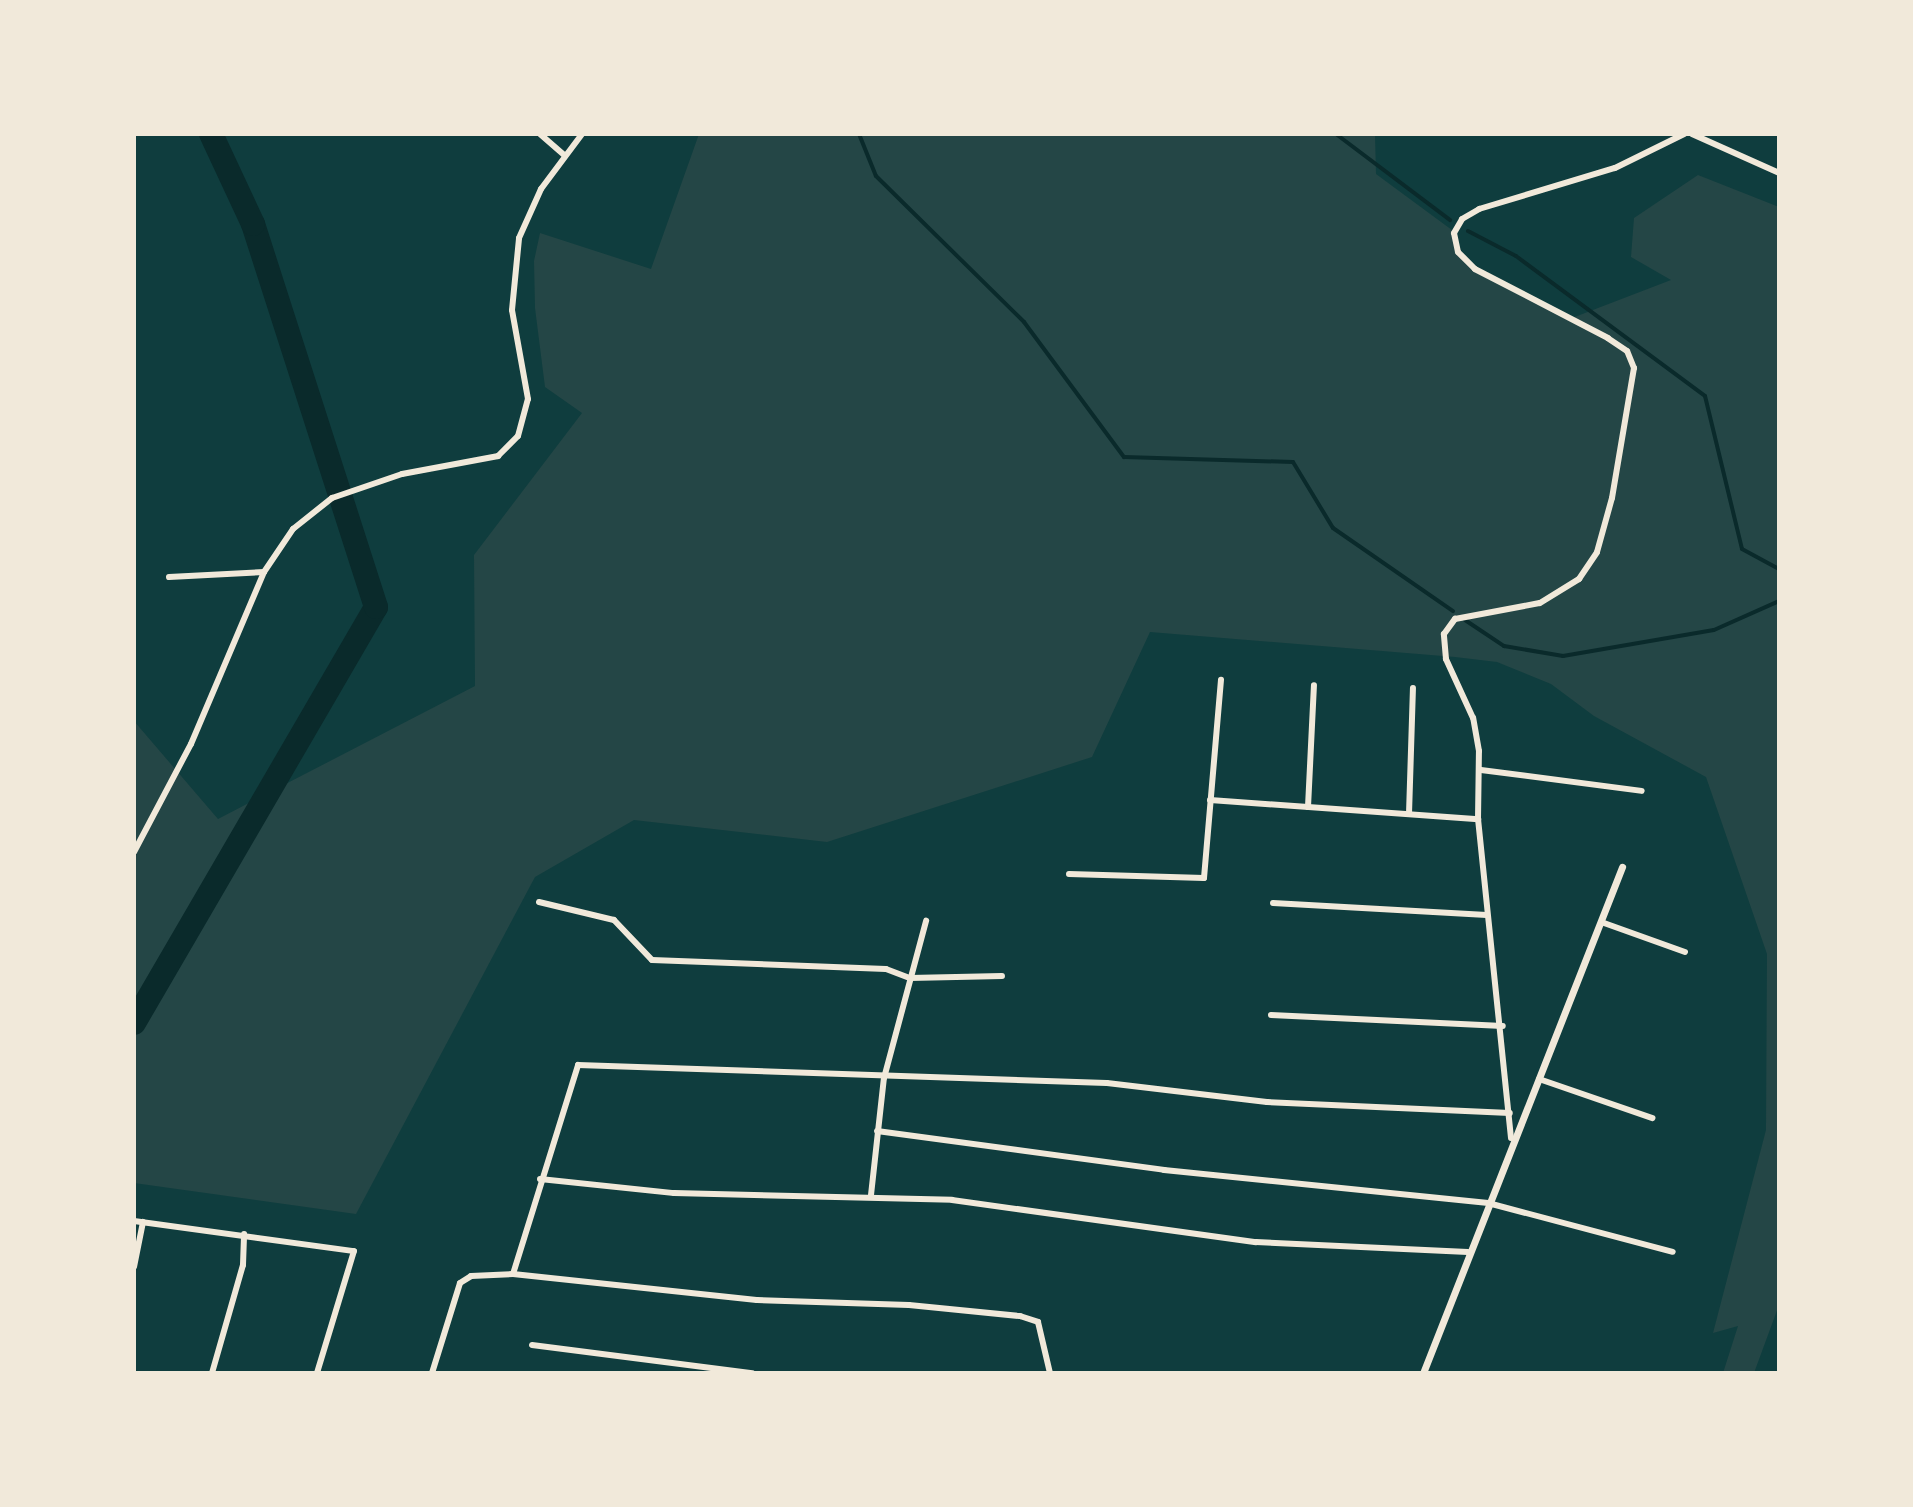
<!DOCTYPE html>
<html>
<head>
<meta charset="utf-8">
<style>
  body { margin:0 }
  #map { position:relative; width:1913px; height:1507px; overflow:hidden; background:#0f3d3e; font-family:"Alegreya Sans",sans-serif }
  div>[style] { position:absolute }
  .green>* { inset:0; background:#244646 }
  .stream>* { height:4px; margin:-2px; padding:0 2px; transform-origin:2px; border-radius:2px; background:#0a2a2b }
  .river>* { height:24px; margin:-12px; padding:0 12px; transform-origin:12px; border-radius:12px; background:#0a2a2b }
  .minor>* { height:6px; margin:-3px; padding:0 3px; transform-origin:3px; border-radius:3px; background:#f1e9da }
  .tertiary>* { height:7px; margin:-3.5px; padding:0 3.5px; transform-origin:3.5px; border-radius:3.5px; background:#f1e9da }
  span { translate:-50% -50%; white-space:nowrap; text-align:center; line-height:1.15; -webkit-text-stroke:6px #f1e9da; paint-order:stroke }
  .frame { position:absolute; inset:0; border:136px solid #f1e9da; pointer-events:none }
</style>
</head>
<body>
<div id="map">
  <div class="green">
    <div style="clip-path:polygon(699px 134px,1375px 134px,1376px 174px,1456px 233px,1459px 252px,1476px 269px,1572px 318px,1671px 280px,1631px 257px,1634px 218px,1698px 175px,1779px 207px,1779px 1305px,1754px 1373px,1723px 1373px,1738px 1326px,1713px 1333px,1766px 1130px,1767px 954px,1706px 777px,1594px 716px,1551px 684px,1497px 662px,1455px 657px,1150px 632px,1092px 757px,827px 842px,634px 820px,535px 877px,356px 1214px,134px 1183px,134px 721px,218px 819px,475px 686px,474px 555px,582px 413px,545px 387px,535px 308px,534px 261px,540px 233px,651px 269px)"></div>
  </div>
  <div class="stream">
    <div style="left:859px;top:134px;width:45px;rotate:68deg"></div>
    <div style="left:876px;top:176px;width:208px;rotate:44.6deg"></div>
    <div style="left:1024px;top:322px;width:168px;rotate:53.5deg"></div>
    <div style="left:1124px;top:457px;width:169px;rotate:1.7deg"></div>
    <div style="left:1293px;top:462px;width:77px;rotate:58.8deg"></div>
    <div style="left:1333px;top:528px;width:146px;rotate:34.7deg"></div>
    <div style="left:1336px;top:134px;width:143px;rotate:37deg"></div>
    <div style="left:1468px;top:231px;width:54px;rotate:27.5deg"></div>
    <div style="left:1516px;top:256px;width:235px;rotate:36.5deg"></div>
    <div style="left:1705px;top:396px;width:157px;rotate:76.4deg"></div>
    <div style="left:1742px;top:549px;width:42px;rotate:28.4deg"></div>
    <div style="left:1465px;top:620px;width:47px;rotate:33.7deg"></div>
    <div style="left:1504px;top:646px;width:60px;rotate:9.6deg"></div>
    <div style="left:1563px;top:656px;width:153px;rotate:-9.8deg"></div>
    <div style="left:1714px;top:630px;width:71px;rotate:-24deg"></div>
  </div>
  <div class="river">
    <div style="left:134px;top:1023px;width:481px;rotate:-59.8deg"></div>
    <div style="left:376px;top:607px;width:402px;rotate:-107.8deg"></div>
    <div style="left:253px;top:224px;width:99px;rotate:-115deg"></div>
  </div>
  <div class="minor">
    <div style="left:540px;top:134px;width:32px;rotate:41deg"></div>
    <div style="left:1692px;top:134px;width:95px;rotate:24.1deg"></div>
    <div style="left:169px;top:577px;width:95px;rotate:-3deg"></div>
    <div style="left:1481px;top:770px;width:162px;rotate:7.4deg"></div>
    <div style="left:1210px;top:800px;width:269px;rotate:4.1deg"></div>
    <div style="left:1308px;top:807px;width:122px;rotate:-87.2deg"></div>
    <div style="left:1409px;top:814px;width:126px;rotate:-88.2deg"></div>
    <div style="left:134px;top:852px;width:122px;rotate:-62.2deg"></div>
    <div style="left:191px;top:744px;width:187px;rotate:-67deg"></div>
    <div style="left:264px;top:572px;width:52px;rotate:-56deg"></div>
    <div style="left:293px;top:529px;width:50px;rotate:-38.5deg"></div>
    <div style="left:332px;top:498px;width:74px;rotate:-18.9deg"></div>
    <div style="left:402px;top:474px;width:98px;rotate:-10.6deg"></div>
    <div style="left:498px;top:456px;width:28px;rotate:-45deg"></div>
    <div style="left:518px;top:436px;width:38px;rotate:-75deg"></div>
    <div style="left:528px;top:399px;width:90px;rotate:-100.2deg"></div>
    <div style="left:512px;top:310px;width:72px;rotate:-84.4deg"></div>
    <div style="left:519px;top:238px;width:54px;rotate:-65.8deg"></div>
    <div style="left:541px;top:189px;width:69px;rotate:-53.3deg"></div>
    <div style="left:1069px;top:874px;width:135px;rotate:1.7deg"></div>
    <div style="left:1204px;top:878px;width:199px;rotate:-85.1deg"></div>
    <div style="left:539px;top:902px;width:77px;rotate:13.5deg"></div>
    <div style="left:614px;top:920px;width:55px;rotate:46.5deg"></div>
    <div style="left:652px;top:960px;width:234px;rotate:2.2deg"></div>
    <div style="left:886px;top:969px;width:26px;rotate:21deg"></div>
    <div style="left:910px;top:978px;width:92px;rotate:-1.2deg"></div>
    <div style="left:1273px;top:903px;width:214px;rotate:3.2deg"></div>
    <div style="left:1604px;top:923px;width:86px;rotate:19.7deg"></div>
    <div style="left:1271px;top:1015px;width:232px;rotate:2.7deg"></div>
    <div style="left:1539px;top:1079px;width:120px;rotate:19deg"></div>
    <div style="left:877px;top:1131px;width:290px;rotate:7.7deg"></div>
    <div style="left:1164px;top:1170px;width:326px;rotate:5.8deg"></div>
    <div style="left:1488px;top:1203px;width:191px;rotate:14.8deg"></div>
    <div style="left:1511px;top:1138px;width:321px;rotate:-95.9deg"></div>
    <div style="left:1478px;top:819px;width:68px;rotate:-89.2deg"></div>
    <div style="left:1479px;top:751px;width:34px;rotate:-100deg"></div>
    <div style="left:1473px;top:718px;width:65px;rotate:-114.6deg"></div>
    <div style="left:1446px;top:659px;width:25px;rotate:-95deg"></div>
    <div style="left:1444px;top:634px;width:19px;rotate:-54deg"></div>
    <div style="left:1455px;top:619px;width:86px;rotate:-10.7deg"></div>
    <div style="left:1540px;top:603px;width:46px;rotate:-31.6deg"></div>
    <div style="left:1579px;top:579px;width:32px;rotate:-56deg"></div>
    <div style="left:1597px;top:552px;width:56px;rotate:-74.5deg"></div>
    <div style="left:1612px;top:498px;width:132px;rotate:-80.4deg"></div>
    <div style="left:1634px;top:368px;width:18px;rotate:-112deg"></div>
    <div style="left:1627px;top:351px;width:23px;rotate:-146deg"></div>
    <div style="left:1608px;top:338px;width:150px;rotate:-152.6deg"></div>
    <div style="left:1475px;top:269px;width:24px;rotate:-135deg"></div>
    <div style="left:1458px;top:252px;width:19px;rotate:-102deg"></div>
    <div style="left:1454px;top:233px;width:16px;rotate:-60deg"></div>
    <div style="left:1462px;top:219px;width:20px;rotate:-30deg"></div>
    <div style="left:1479px;top:209px;width:142px;rotate:-16.8deg"></div>
    <div style="left:1615px;top:168px;width:77px;rotate:-26.2deg"></div>
    <div style="left:540px;top:1179px;width:135px;rotate:6deg"></div>
    <div style="left:674px;top:1193px;width:278px;rotate:1.4deg"></div>
    <div style="left:952px;top:1200px;width:307px;rotate:7.9deg"></div>
    <div style="left:1256px;top:1242px;width:212px;rotate:2.7deg"></div>
    <div style="left:871px;top:1195px;width:118px;rotate:-83.7deg"></div>
    <div style="left:884px;top:1078px;width:163px;rotate:-75deg"></div>
    <div style="left:134px;top:1221px;width:222px;rotate:7.8deg"></div>
    <div style="left:354px;top:1251px;width:127px;rotate:106.9deg"></div>
    <div style="left:134px;top:1267px;width:46px;rotate:-78.7deg"></div>
    <div style="left:513px;top:1274px;width:245px;rotate:6.1deg"></div>
    <div style="left:757px;top:1300px;width:152px;rotate:1.9deg"></div>
    <div style="left:909px;top:1305px;width:112px;rotate:5.7deg"></div>
    <div style="left:1020px;top:1316px;width:19px;rotate:18deg"></div>
    <div style="left:1038px;top:1322px;width:52px;rotate:76.8deg"></div>
    <div style="left:532px;top:1345px;width:222px;rotate:7.3deg"></div>
    <div style="left:212px;top:1373px;width:112px;rotate:-74deg"></div>
    <div style="left:243px;top:1265px;width:31px;rotate:-88deg"></div>
    <div style="left:432px;top:1373px;width:94px;rotate:-72.7deg"></div>
    <div style="left:460px;top:1283px;width:13px;rotate:-32deg"></div>
    <div style="left:471px;top:1276px;width:42px;rotate:-2.7deg"></div>
    <div style="left:513px;top:1274px;width:219px;rotate:-72.7deg"></div>
    <div style="left:578px;top:1065px;width:529px;rotate:1.95deg"></div>
    <div style="left:1107px;top:1083px;width:161px;rotate:6.8deg"></div>
    <div style="left:1267px;top:1102px;width:243px;rotate:2.6deg"></div>
  </div>
  <div class="tertiary">
    <div style="left:1423px;top:1373px;width:544px;rotate:-68.53deg"></div>
  </div>
  <div class="frame"></div>
</div>
</body>
</html>
